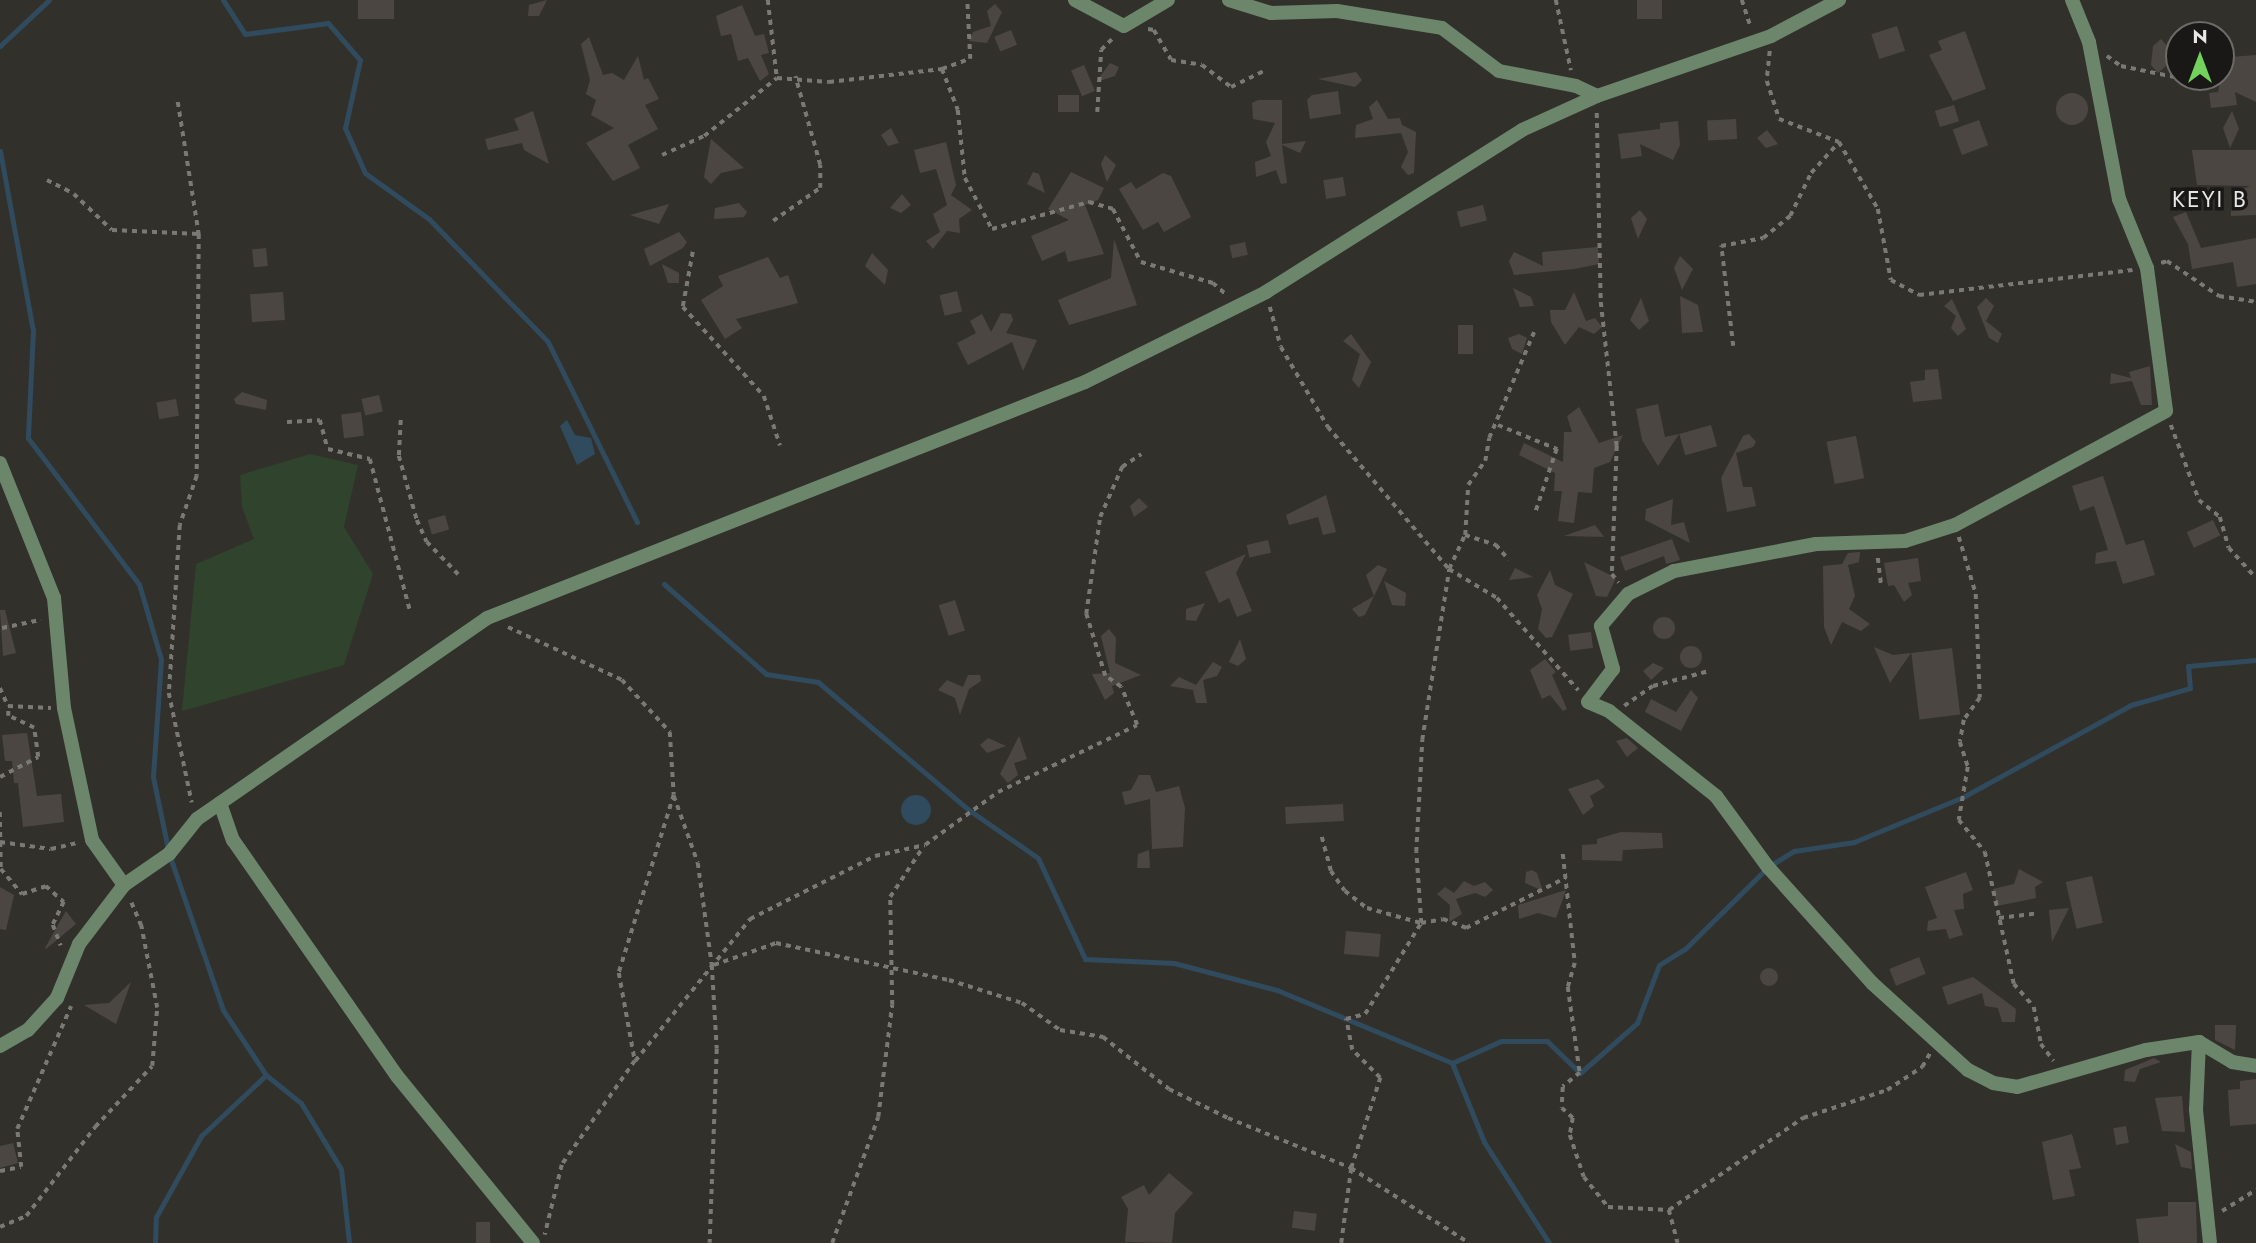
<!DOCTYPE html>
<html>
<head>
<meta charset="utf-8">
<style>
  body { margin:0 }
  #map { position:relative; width:2256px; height:1243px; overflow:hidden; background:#32302b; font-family:Jost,sans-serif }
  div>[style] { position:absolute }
  .green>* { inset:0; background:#30432c }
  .water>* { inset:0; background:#304b5e }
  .round { border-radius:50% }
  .stream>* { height:5px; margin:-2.5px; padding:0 2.5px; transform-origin:2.5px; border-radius:2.5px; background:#304b5e }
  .building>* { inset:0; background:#4c4643; transform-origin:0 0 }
  .path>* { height:3.5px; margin-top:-1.75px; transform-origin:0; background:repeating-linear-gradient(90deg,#7b7975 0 5px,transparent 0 10px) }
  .street>* { height:14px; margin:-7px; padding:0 7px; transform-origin:7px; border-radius:7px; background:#6c866c }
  span { translate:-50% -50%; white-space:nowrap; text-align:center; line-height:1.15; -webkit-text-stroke:7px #191816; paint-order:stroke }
  .quarter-label { font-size:23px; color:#e9e7e4; letter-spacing:2px }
  .north { position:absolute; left:2165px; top:21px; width:70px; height:70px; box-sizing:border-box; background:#191816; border:2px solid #6c6b68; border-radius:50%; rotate:0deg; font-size:19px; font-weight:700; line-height:28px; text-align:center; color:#e9e7e4 }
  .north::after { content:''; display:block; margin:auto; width:24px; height:32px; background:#73d25d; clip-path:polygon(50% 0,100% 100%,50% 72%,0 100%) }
</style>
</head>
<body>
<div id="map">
  <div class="green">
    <div style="clip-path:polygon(310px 454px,358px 465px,344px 527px,373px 574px,344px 665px,182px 711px,196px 564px,254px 539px,242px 507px,240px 475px)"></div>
  </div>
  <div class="water">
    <div style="clip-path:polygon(567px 420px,575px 435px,591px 438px,595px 454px,577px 465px,560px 426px)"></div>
    <div class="round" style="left:901px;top:795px;width:30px;height:30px"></div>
  </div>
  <div class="stream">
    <div style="left:223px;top:0;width:40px;rotate:57.1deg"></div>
    <div style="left:245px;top:34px;width:84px;rotate:-7.5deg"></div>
    <div style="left:328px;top:23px;width:49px;rotate:49.1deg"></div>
    <div style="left:360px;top:60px;width:70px;rotate:102.4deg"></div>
    <div style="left:345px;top:128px;width:49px;rotate:66deg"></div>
    <div style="left:365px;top:173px;width:79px;rotate:35.7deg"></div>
    <div style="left:429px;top:219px;width:171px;rotate:45.9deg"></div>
    <div style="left:548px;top:342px;width:201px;rotate:63.7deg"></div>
    <div style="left:0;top:46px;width:67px;rotate:-43.2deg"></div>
    <div style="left:0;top:151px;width:182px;rotate:79.6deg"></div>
    <div style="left:33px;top:330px;width:108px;rotate:92.7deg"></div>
    <div style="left:28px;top:438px;width:183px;rotate:52.8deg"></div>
    <div style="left:139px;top:584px;width:78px;rotate:73.7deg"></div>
    <div style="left:161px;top:659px;width:118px;rotate:93.9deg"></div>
    <div style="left:153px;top:777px;width:79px;rotate:78.3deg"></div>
    <div style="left:169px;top:854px;width:165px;rotate:70.9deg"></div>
    <div style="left:223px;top:1010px;width:78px;rotate:56.5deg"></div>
    <div style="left:266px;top:1075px;width:45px;rotate:38.7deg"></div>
    <div style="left:301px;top:1103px;width:77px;rotate:58.8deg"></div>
    <div style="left:341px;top:1169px;width:74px;rotate:83.8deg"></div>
    <div style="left:664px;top:584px;width:136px;rotate:41.4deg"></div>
    <div style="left:766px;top:674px;width:53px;rotate:8.7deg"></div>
    <div style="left:818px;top:682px;width:198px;rotate:40.3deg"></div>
    <div style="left:969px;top:810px;width:84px;rotate:34.8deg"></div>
    <div style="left:1038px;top:858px;width:111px;rotate:65deg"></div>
    <div style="left:1085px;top:959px;width:89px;rotate:2.6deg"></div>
    <div style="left:1174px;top:963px;width:106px;rotate:14.7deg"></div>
    <div style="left:1277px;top:990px;width:190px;rotate:22.6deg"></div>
    <div style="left:1452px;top:1063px;width:85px;rotate:67.9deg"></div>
    <div style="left:1484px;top:1142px;width:120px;rotate:57.2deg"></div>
    <div style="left:1452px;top:1063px;width:54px;rotate:-24.2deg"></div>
    <div style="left:1501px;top:1041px;width:46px"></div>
    <div style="left:1547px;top:1041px;width:46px;rotate:44.1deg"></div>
    <div style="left:1580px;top:1073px;width:76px;rotate:-41.3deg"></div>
    <div style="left:1637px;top:1023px;width:62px;rotate:-69.2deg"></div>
    <div style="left:1659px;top:965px;width:31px;rotate:-32deg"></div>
    <div style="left:1685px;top:949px;width:117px;rotate:-44.7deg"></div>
    <div style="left:1768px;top:867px;width:31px;rotate:-32deg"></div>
    <div style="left:1794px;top:851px;width:61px;rotate:-8.5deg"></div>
    <div style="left:1854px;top:842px;width:118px;rotate:-22.4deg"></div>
    <div style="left:1963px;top:797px;width:192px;rotate:-28.7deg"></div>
    <div style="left:2131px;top:705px;width:61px;rotate:-16.1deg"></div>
    <div style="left:2190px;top:688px;width:22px;rotate:-95deg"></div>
    <div style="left:2188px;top:666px;width:68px;rotate:-5deg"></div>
    <div style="left:155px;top:1243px;width:26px;rotate:-88deg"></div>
    <div style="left:156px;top:1217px;width:93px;rotate:-60.9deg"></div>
    <div style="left:201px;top:1136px;width:89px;rotate:-43.2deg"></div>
  </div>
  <div class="building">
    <div style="left:358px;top:0;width:36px;height:19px"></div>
    <div style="clip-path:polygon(547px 0,539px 16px,528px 16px,529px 5px)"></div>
    <div style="left:1637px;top:0;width:25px;height:19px"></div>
    <div style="clip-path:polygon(995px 4px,1002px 12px,987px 43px,969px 41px,973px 32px,991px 26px,987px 11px)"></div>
    <div style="clip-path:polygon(742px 5px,755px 36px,764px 34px,769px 53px,761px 55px,769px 74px,760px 81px,748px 58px,738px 61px,731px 34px,721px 36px,716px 16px)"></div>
    <div style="left:1897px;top:26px;width:26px;height:27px;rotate:72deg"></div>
    <div style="left:1011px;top:30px;width:16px;height:18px;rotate:68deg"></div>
    <div style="clip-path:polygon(1965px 31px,1986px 89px,1953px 101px,1929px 55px,1942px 50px,1938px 41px)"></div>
    <div style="clip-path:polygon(589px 37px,603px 75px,612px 73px,624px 80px,638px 56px,644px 80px,648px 78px,659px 99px,645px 105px,658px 129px,628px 145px,640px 168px,613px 181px,586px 143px,614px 128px,591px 115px,596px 100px,586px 94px,590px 80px,581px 44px)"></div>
    <div style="clip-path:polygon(2161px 39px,2168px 47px,2166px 66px,2158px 73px,2151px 65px,2153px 46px)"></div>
    <div style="clip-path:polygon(2230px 50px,2231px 57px,2256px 55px,2256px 102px,2235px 92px,2237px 105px,2211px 108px,2209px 93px,2218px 92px,2221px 77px,2221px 51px)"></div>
    <div style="clip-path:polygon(1110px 63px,1119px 67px,1115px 76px,1096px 82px)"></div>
    <div style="left:1084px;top:65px;width:28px;height:14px;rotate:67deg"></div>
    <div style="clip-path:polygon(1356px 72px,1362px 80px,1355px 87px,1318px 79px)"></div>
    <div style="clip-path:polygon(1338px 91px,1341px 114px,1310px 119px,1307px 100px,1312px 95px)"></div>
    <div class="round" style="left:2056px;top:93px;width:32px;height:32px"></div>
    <div style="left:1058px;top:95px;width:21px;height:17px"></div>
    <div style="clip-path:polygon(1258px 100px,1282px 100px,1282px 144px,1306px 141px,1300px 153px,1282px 145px,1287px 183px,1281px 184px,1276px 170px,1256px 177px,1255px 162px,1271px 156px,1266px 142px,1275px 123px,1253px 119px,1252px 103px)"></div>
    <div style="clip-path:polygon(1377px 100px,1388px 119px,1400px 118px,1402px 125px,1416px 132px,1414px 173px,1408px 175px,1401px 167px,1408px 152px,1401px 133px,1355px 138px,1356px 125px,1373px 119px,1369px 107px)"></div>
    <div style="left:1954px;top:105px;width:17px;height:20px;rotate:73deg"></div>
    <div style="clip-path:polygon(533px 111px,549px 164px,524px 150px,522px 143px,488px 150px,485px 139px,519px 130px,514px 119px)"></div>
    <div style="clip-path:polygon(2232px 111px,2239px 129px,2230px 148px,2223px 128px)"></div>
    <div style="left:1736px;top:119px;width:20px;height:29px;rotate:87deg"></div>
    <div style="left:1979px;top:120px;width:27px;height:28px;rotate:70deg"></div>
    <div style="clip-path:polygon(1678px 121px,1680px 145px,1673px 160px,1640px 144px,1642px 156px,1621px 159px,1618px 134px,1660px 129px,1660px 123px)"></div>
    <div style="clip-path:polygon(891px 128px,899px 143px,888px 146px,881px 135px)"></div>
    <div style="clip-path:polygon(1767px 130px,1778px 144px,1766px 148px,1757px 138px)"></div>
    <div style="clip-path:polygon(711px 139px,744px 168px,721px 173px,711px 184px,704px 177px)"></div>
    <div style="clip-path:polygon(946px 142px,956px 185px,951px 195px,972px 210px,959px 219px,960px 233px,947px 231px,933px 249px,926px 241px,940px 232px,933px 214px,947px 205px,936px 169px,920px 173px,914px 150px)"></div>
    <div style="clip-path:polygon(2192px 150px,2256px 150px,2256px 215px,2231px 216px,2231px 194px,2250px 186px,2197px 185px)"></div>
    <div style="clip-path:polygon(1105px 155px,1116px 165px,1107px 182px,1101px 164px)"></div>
    <div style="clip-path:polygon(1033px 172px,1039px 174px,1045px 193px,1027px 184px)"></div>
    <div style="clip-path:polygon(1071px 172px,1104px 188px,1098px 200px,1085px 205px,1104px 254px,1068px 262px,1065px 251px,1042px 261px,1031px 236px,1069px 220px,1048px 209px)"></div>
    <div style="clip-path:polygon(1163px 173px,1171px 176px,1191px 217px,1164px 232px,1158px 222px,1143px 230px,1119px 189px,1131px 182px,1136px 189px)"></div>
    <div style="left:1343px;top:177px;width:19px;height:20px;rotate:81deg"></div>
    <div style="clip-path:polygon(902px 194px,911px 205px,901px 213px,890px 208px)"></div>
    <div style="clip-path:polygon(739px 203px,747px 212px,744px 217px,714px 219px,715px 208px)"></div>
    <div style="clip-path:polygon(669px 204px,659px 224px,630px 215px)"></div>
    <div style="left:1483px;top:205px;width:16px;height:27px;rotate:76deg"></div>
    <div style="clip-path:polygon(1640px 210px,1647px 219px,1638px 239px,1631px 218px)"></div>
    <div style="clip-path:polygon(2186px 212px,2201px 248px,2256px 238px,2256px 284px,2237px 287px,2233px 262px,2192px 269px,2188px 244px,2173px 217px)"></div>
    <div style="clip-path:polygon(679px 232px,687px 242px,683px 248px,650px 266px,644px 249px)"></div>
    <div style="clip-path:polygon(1114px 239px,1137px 305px,1069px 325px,1058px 300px,1111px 278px)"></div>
    <div style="left:1245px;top:242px;width:13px;height:16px;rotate:77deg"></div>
    <div style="clip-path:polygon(1598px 247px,1599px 264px,1574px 269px,1514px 275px,1509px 261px,1514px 252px,1543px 266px,1542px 252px)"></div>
    <div style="left:266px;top:248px;width:18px;height:14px;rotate:84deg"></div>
    <div style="clip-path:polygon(872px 253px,888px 270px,885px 285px,865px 266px)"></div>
    <div style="clip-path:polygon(1680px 256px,1693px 269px,1682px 290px,1674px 268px)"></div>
    <div style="clip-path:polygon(768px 257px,780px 278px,788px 275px,798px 303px,736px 319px,742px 328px,725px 339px,701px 300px,723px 286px,718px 276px)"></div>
    <div style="clip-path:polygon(662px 264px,679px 273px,679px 283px,668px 283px)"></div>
    <div style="clip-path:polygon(1513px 288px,1531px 297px,1534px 306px,1520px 307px)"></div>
    <div style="left:957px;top:291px;width:21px;height:18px;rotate:76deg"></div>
    <div style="left:283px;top:292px;width:28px;height:33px;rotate:86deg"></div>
    <div style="clip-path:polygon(1574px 292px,1586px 321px,1595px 318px,1602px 327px,1594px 334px,1579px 327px,1565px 345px,1551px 322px,1550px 310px,1565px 310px)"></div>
    <div style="clip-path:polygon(1680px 296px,1698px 305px,1703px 332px,1682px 333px)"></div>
    <div style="clip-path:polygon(1641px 298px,1649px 321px,1639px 330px,1630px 320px)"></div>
    <div style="clip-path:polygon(1986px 298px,1994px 306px,1986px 321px,2002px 334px,1998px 343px,1989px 338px,1977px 307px)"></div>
    <div style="clip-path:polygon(1952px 299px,1966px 329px,1958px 336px,1951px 328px,1956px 316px,1944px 306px)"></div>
    <div style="clip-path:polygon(1001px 313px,1011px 314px,1013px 320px,1006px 333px,1037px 340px,1023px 371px,1012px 342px,968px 365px,957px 343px,976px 333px,970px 321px,982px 314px,991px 332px)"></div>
    <div style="left:1458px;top:325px;width:15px;height:29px"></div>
    <div style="clip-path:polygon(1351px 334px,1371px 362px,1359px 388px,1352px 380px,1360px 354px,1343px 341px)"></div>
    <div style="clip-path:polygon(1519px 334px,1527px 338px,1522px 354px,1512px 349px,1508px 338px)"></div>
    <div style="clip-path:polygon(2150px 366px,2152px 405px,2141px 405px,2132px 381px,2110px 384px,2111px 373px,2131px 378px,2129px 372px)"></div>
    <div style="clip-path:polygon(1938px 369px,1942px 399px,1913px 402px,1910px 382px,1925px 380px,1925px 370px)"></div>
    <div style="clip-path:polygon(242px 392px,267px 400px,266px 410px,236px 404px,234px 399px)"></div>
    <div style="left:379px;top:395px;width:17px;height:18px;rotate:77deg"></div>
    <div style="left:176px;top:399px;width:17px;height:20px;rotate:80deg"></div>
    <div style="clip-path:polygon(1658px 404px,1665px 437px,1679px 434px,1658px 466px,1642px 440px,1636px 409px)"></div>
    <div style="clip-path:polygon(1579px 407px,1599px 443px,1623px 435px,1610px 462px,1594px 468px,1592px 493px,1578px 492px,1574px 523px,1558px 521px,1562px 491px,1554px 491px,1555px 473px,1519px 455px,1524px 443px,1563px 462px,1564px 432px,1572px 432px,1567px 416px)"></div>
    <div style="left:361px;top:412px;width:24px;height:20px;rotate:83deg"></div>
    <div style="left:1711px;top:425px;width:22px;height:33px;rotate:74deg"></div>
    <div style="clip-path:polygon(1749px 434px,1756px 442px,1753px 447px,1736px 453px,1743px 487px,1752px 487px,1756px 506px,1727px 512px,1721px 478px,1743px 436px)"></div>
    <div style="left:1856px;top:436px;width:43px;height:30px;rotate:79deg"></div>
    <div style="clip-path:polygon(2103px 476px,2126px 545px,2144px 540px,2155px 575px,2123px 584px,2116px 561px,2095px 564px,2096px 553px,2108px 550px,2094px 506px,2080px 511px,2072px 486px)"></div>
    <div style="clip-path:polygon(1326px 495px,1336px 532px,1323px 535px,1318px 517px,1289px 525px,1286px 515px)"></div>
    <div style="clip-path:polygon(1139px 498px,1148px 507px,1134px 517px,1130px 506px)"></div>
    <div style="clip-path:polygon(1673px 499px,1671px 525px,1684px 522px,1690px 543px,1645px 520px,1646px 509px)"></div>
    <div style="left:445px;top:515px;width:15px;height:18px;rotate:74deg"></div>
    <div style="left:2213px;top:520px;width:17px;height:29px;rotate:65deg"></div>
    <div style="clip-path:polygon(1595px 525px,1604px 537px,1564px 536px)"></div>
    <div style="clip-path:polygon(1672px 539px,1680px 560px,1666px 564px,1664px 556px,1625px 571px,1620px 557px)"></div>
    <div style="left:1268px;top:540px;width:13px;height:22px;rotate:77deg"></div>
    <div style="clip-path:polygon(1860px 552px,1859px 562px,1848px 565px,1855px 596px,1849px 609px,1870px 624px,1861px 631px,1842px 622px,1831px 645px,1824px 627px,1823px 566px,1842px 564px,1848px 553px)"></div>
    <div style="clip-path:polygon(1246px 554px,1236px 573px,1252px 611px,1237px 617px,1229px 598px,1219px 603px,1205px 572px)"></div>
    <div style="clip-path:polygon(1918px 558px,1921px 581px,1908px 583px,1912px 595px,1904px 602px,1894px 585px,1888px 586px,1884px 563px)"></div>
    <div style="clip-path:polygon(1584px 562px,1616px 578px,1607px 597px,1596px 596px)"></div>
    <div style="clip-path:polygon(1378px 565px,1387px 569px,1365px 615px,1359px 617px,1352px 609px,1374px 596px,1366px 575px)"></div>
    <div style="clip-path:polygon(1515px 568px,1533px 577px,1509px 580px)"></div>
    <div style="clip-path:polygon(1550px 570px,1555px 585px,1573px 594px,1552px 637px,1546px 638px,1538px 629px,1542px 609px,1537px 595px)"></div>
    <div style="clip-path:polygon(1384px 581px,1406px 593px,1405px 606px,1392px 605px)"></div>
    <div style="left:955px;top:600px;width:32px;height:17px;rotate:72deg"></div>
    <div style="clip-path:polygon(1205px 603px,1196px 621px,1186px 620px,1186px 609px)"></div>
    <div style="clip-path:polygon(0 610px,5px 610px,16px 653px,3px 656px)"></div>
    <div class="round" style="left:1653px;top:617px;width:22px;height:22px"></div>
    <div style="clip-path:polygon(1109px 629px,1116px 638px,1115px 663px,1141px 675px,1112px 686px,1114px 693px,1105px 700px,1092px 674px,1110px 673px,1101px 636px)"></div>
    <div style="left:1591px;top:632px;width:16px;height:23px;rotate:83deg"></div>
    <div style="clip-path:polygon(1240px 639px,1246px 659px,1238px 666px,1229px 662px)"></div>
    <div class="round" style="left:1680px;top:646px;width:22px;height:22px"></div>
    <div style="clip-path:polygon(1874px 647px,1893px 655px,1911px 653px,1890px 683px)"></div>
    <div style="left:1952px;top:648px;width:67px;height:41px;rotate:83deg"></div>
    <div style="clip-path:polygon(1545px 659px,1556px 672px,1552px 675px,1567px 709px,1563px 711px,1550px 695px,1542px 699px,1530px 670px)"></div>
    <div style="clip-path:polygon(1213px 662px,1222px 667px,1217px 676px,1203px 680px,1207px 703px,1196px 703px,1193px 690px,1170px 686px,1179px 677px,1196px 685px)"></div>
    <div style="clip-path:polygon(1653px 663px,1664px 668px,1651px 680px,1643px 671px)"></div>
    <div style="clip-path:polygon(968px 675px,980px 675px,981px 681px,969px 689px,960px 715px,955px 698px,938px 690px,947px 680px,963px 687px)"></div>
    <div style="clip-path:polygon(1691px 690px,1698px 698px,1681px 731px,1645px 712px,1651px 699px,1676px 712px)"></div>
    <div style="clip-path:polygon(27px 733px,37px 796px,61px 794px,64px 822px,23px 827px,18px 783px,14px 783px,12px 761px,5px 761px,2px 735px)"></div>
    <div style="clip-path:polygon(1019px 736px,1027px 759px,1014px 763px,1018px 775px,1008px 783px,1000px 774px)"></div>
    <div style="clip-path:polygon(988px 738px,1006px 746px,987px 753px,980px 745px)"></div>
    <div style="clip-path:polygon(1627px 738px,1638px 748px,1627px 757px,1616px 741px)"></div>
    <div style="clip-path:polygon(1139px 775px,1150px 775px,1156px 792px,1179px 786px,1185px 808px,1183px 847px,1152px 849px,1150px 799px,1125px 805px,1122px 792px,1131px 790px)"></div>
    <div style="clip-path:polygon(1598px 779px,1605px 787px,1590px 796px,1594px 806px,1583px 815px,1568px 789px)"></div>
    <div style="left:1343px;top:804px;width:17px;height:58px;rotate:87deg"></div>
    <div style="clip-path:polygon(1621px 832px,1662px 833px,1663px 848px,1623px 850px,1622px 861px,1582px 860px,1582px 845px,1597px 844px,1597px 839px)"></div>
    <div style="clip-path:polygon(1149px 850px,1150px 868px,1137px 868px,1138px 854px)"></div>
    <div style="clip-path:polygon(2019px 869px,2043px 882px,2035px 887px,2036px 898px,1997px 906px,1993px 889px,2014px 884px)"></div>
    <div style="clip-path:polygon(1532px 870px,1537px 873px,1543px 891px,1525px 883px,1526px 872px)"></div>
    <div style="clip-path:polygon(1966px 872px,1973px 890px,1963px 894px,1964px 909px,1954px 910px,1963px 935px,1949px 939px,1946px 929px,1927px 931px,1928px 921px,1937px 918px,1925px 887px)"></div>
    <div style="left:2092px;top:876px;width:48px;height:27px;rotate:77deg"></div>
    <div style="clip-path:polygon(1464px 881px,1474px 886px,1485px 882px,1493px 890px,1485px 897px,1475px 893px,1456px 899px,1462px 914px,1449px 922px,1450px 905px,1437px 894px,1445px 887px,1454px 893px)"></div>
    <div style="clip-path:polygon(0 887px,14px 895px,6px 930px,0 929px)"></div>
    <div style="clip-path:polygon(1566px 890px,1556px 918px,1538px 913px,1519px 919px,1518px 905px)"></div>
    <div style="clip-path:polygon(2069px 908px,2052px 942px,2049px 910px)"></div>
    <div style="clip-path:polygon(66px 911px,76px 924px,46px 949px,45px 948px)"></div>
    <div style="left:1346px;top:931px;width:35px;height:23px;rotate:5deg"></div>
    <div style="left:1919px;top:957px;width:18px;height:32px;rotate:68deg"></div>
    <div class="round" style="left:1760px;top:968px;width:18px;height:18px"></div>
    <div style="clip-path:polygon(1973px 977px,2016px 1009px,2015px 1022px,2002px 1022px,1998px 1008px,1985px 1006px,1982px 993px,1948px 1005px,1942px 987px)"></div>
    <div style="clip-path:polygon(131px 982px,116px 1024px,84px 1005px,109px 1003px)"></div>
    <div style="clip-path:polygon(2215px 1025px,2236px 1025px,2235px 1050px,2215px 1040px)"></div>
    <div style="clip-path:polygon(2154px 1058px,2161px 1062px,2140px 1069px,2135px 1082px,2124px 1081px,2125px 1070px)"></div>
    <div style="clip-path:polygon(2256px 1079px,2256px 1124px,2230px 1126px,2228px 1090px,2240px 1089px,2240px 1081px)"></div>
    <div style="clip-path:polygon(2182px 1096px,2185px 1132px,2162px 1131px,2155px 1098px)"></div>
    <div style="left:2126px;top:1126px;width:17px;height:13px;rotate:80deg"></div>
    <div style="clip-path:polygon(2072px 1134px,2081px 1168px,2069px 1170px,2075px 1196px,2053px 1200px,2042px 1142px)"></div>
    <div style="clip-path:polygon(13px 1143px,18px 1163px,0 1168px,0 1146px)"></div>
    <div style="clip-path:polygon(2175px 1144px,2191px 1152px,2192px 1169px,2181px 1167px)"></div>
    <div style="clip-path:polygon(1169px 1173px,1193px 1193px,1175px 1213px,1172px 1243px,1125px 1242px,1128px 1209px,1121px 1197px,1144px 1185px,1149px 1195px)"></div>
    <div style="clip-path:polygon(2168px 1202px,2196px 1202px,2197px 1243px,2139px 1243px,2136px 1219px,2168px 1216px)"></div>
    <div style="left:1294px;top:1211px;width:23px;height:17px;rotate:7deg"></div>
    <div style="left:490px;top:1222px;width:21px;height:14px;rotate:90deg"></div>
  </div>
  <div class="path">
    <div style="left:768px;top:0;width:79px;rotate:83.4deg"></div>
    <div style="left:777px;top:78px;width:52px;rotate:4.4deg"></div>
    <div style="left:829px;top:82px;width:114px;rotate:-6.6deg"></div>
    <div style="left:942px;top:69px;width:30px;rotate:-20deg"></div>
    <div style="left:970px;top:59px;width:59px;rotate:-92.9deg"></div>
    <div style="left:1556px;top:0;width:72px;rotate:77.9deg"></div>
    <div style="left:1742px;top:0;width:29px;rotate:72deg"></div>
    <div style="left:1148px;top:29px;width:6px;rotate:9deg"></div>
    <div style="left:1154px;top:30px;width:34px;rotate:60deg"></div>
    <div style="left:1171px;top:60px;width:31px;rotate:9deg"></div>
    <div style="left:1202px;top:65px;width:36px;rotate:37deg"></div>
    <div style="left:1231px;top:87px;width:37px;rotate:-26deg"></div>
    <div style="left:1770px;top:51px;width:30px;rotate:96deg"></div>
    <div style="left:1767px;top:81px;width:40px;rotate:72deg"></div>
    <div style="left:1779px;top:119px;width:64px;rotate:21deg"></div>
    <div style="left:1839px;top:142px;width:78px;rotate:59.8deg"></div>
    <div style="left:1878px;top:209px;width:72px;rotate:79.6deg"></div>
    <div style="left:1891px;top:280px;width:32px;rotate:28deg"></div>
    <div style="left:1919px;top:295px;width:215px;rotate:-6.7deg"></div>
    <div style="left:2107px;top:56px;width:17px;rotate:36deg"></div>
    <div style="left:2121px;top:66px;width:69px;rotate:11.6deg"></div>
    <div style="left:942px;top:69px;width:44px;rotate:68.7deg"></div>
    <div style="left:958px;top:110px;width:68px;rotate:84.1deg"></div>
    <div style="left:965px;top:178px;width:58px;rotate:62.1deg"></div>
    <div style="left:992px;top:229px;width:101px;rotate:-15.6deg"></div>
    <div style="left:1089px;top:202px;width:25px;rotate:16deg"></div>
    <div style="left:1113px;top:209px;width:60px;rotate:62.2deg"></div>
    <div style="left:1141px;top:262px;width:75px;rotate:16.3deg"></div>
    <div style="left:1213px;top:283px;width:18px;rotate:41deg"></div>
    <div style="left:178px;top:102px;width:134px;rotate:81deg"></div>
    <div style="left:1097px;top:112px;width:62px;rotate:-86.3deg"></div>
    <div style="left:1101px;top:50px;width:18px;rotate:-45deg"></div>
    <div style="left:1597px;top:113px;width:189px;rotate:88.8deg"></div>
    <div style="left:1601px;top:302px;width:145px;rotate:83.7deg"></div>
    <div style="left:1617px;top:446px;width:128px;rotate:92.2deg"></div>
    <div style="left:1612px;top:574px;width:11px;rotate:52deg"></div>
    <div style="left:662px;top:155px;width:46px;rotate:-24.3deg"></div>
    <div style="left:704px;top:136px;width:93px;rotate:-38.5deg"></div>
    <div style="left:47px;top:180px;width:30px;rotate:27deg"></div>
    <div style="left:74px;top:194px;width:52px;rotate:43.5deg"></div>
    <div style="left:112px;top:230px;width:87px;rotate:2.6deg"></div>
    <div style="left:199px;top:234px;width:242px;rotate:90.5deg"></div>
    <div style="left:197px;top:476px;width:52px;rotate:109.1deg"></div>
    <div style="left:180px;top:525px;width:168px;rotate:93.7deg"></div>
    <div style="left:169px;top:693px;width:112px;rotate:78.2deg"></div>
    <div style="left:773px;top:221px;width:57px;rotate:-35.1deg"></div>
    <div style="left:820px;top:188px;width:23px;rotate:-90deg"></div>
    <div style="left:820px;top:165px;width:92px;rotate:-105.7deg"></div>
    <div style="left:693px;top:252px;width:56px;rotate:100.3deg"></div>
    <div style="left:683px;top:307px;width:120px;rotate:47.7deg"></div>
    <div style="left:764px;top:396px;width:52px;rotate:71.9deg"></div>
    <div style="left:2161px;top:263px;width:6px;rotate:-18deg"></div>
    <div style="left:2167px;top:261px;width:63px;rotate:33.9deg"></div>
    <div style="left:2219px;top:296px;width:37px;rotate:9deg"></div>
    <div style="left:1270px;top:307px;width:41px;rotate:74.6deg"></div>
    <div style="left:1281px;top:347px;width:93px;rotate:59.6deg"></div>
    <div style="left:1328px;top:427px;width:187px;rotate:49.6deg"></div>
    <div style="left:1449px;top:569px;width:56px;rotate:31.1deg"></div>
    <div style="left:1497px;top:598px;width:123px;rotate:48.6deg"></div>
    <div style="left:1733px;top:346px;width:101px;rotate:-96.8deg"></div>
    <div style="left:1721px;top:246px;width:43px;rotate:-10.8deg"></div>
    <div style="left:1763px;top:238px;width:35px;rotate:-39deg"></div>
    <div style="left:1790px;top:216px;width:48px;rotate:-64deg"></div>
    <div style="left:1811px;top:173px;width:42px;rotate:-47.9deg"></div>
    <div style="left:401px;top:420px;width:36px;rotate:93deg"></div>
    <div style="left:399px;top:456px;width:66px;rotate:74.3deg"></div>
    <div style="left:417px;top:520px;width:24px;rotate:66deg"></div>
    <div style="left:427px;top:542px;width:45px;rotate:45.9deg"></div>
    <div style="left:287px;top:422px;width:33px;rotate:-3deg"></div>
    <div style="left:320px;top:420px;width:30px;rotate:75deg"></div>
    <div style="left:328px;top:449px;width:43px;rotate:13.4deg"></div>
    <div style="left:370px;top:459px;width:156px;rotate:75.2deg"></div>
    <div style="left:1498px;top:425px;width:64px;rotate:22.1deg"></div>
    <div style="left:1557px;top:449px;width:69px;rotate:108.7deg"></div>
    <div style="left:2171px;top:425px;width:80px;rotate:69.5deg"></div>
    <div style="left:2199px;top:500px;width:27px;rotate:39deg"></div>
    <div style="left:2220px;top:517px;width:32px;rotate:74deg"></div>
    <div style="left:2229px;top:548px;width:40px;rotate:48deg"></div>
    <div style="left:1465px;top:535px;width:33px;rotate:18deg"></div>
    <div style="left:1496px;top:545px;width:20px;rotate:49deg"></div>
    <div style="left:1959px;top:537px;width:59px;rotate:73.4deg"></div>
    <div style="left:1976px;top:594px;width:104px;rotate:87.8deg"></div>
    <div style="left:1980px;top:698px;width:27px;rotate:126deg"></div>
    <div style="left:1964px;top:720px;width:22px;rotate:100deg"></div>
    <div style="left:1960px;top:742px;width:26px;rotate:72deg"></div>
    <div style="left:1968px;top:767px;width:54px;rotate:99.6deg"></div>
    <div style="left:1959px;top:820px;width:41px;rotate:50.9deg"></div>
    <div style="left:1985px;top:852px;width:135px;rotate:77.6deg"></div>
    <div style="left:2014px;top:984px;width:30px;rotate:49deg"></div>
    <div style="left:2034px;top:1007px;width:38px;rotate:79deg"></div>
    <div style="left:2041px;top:1044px;width:21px;rotate:53deg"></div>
    <div style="left:1878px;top:558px;width:26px;rotate:83deg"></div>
    <div style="left:508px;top:627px;width:126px;rotate:24.9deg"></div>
    <div style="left:622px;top:680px;width:71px;rotate:47.3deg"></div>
    <div style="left:670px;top:732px;width:63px;rotate:86.4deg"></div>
    <div style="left:674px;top:795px;width:186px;rotate:107.2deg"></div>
    <div style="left:619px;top:973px;width:89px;rotate:79.7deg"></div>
    <div style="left:635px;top:1061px;width:127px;rotate:125.1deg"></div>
    <div style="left:562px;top:1165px;width:72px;rotate:103.7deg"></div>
    <div style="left:2px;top:628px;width:40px;rotate:-12deg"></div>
    <div style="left:0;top:688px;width:20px;rotate:66deg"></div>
    <div style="left:8px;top:706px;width:43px;rotate:2.7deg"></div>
    <div style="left:1624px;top:706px;width:35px;rotate:-35deg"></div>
    <div style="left:1653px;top:686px;width:58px;rotate:-15deg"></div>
    <div style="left:0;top:777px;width:43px;rotate:-27.8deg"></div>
    <div style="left:38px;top:757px;width:29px;rotate:-98deg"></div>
    <div style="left:34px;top:728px;width:29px;rotate:-155deg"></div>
    <div style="left:8px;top:716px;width:10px;rotate:-90deg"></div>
    <div style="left:674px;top:796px;width:71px;rotate:70.3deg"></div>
    <div style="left:698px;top:863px;width:103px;rotate:82.2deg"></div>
    <div style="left:712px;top:965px;width:84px;rotate:86.6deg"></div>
    <div style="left:717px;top:1049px;width:194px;rotate:92.1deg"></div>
    <div style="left:0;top:812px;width:57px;rotate:89deg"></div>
    <div style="left:1px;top:869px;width:33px;rotate:50deg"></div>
    <div style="left:22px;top:894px;width:25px;rotate:-18deg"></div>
    <div style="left:46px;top:886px;width:24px;rotate:42deg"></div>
    <div style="left:64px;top:902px;width:25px;rotate:116deg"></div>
    <div style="left:53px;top:925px;width:22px;rotate:69deg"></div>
    <div style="left:1322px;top:837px;width:35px;rotate:75deg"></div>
    <div style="left:1331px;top:871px;width:24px;rotate:55deg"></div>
    <div style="left:1345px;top:891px;width:28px;rotate:38deg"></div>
    <div style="left:1367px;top:908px;width:56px;rotate:15.5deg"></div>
    <div style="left:1421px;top:923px;width:22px;rotate:-10deg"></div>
    <div style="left:1443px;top:919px;width:25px;rotate:21deg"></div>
    <div style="left:1466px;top:928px;width:111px;rotate:-26.8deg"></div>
    <div style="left:0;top:842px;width:51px;rotate:7.8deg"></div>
    <div style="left:51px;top:849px;width:27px;rotate:-13deg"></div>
    <div style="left:1563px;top:854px;width:110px;rotate:83.7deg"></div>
    <div style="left:1575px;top:963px;width:25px;rotate:106deg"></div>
    <div style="left:1568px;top:987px;width:87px;rotate:82.1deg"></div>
    <div style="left:1580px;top:1073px;width:22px;rotate:141deg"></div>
    <div style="left:1563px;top:1087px;width:21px;rotate:93deg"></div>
    <div style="left:1562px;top:1108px;width:15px;rotate:42deg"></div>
    <div style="left:1573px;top:1118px;width:17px;rotate:100deg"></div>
    <div style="left:1570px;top:1135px;width:44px;rotate:71.6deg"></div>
    <div style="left:1584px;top:1177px;width:38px;rotate:51deg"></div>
    <div style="left:1608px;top:1207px;width:61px;rotate:2.8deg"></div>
    <div style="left:1669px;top:1210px;width:34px;rotate:75deg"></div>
    <div style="left:1999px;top:918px;width:38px;rotate:-7deg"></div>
    <div style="left:714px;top:965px;width:66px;rotate:-19.5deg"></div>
    <div style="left:776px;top:943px;width:177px;rotate:12.1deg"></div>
    <div style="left:949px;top:980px;width:77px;rotate:17.5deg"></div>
    <div style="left:1022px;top:1003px;width:47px;rotate:35.4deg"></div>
    <div style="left:1060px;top:1030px;width:44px;rotate:9.2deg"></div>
    <div style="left:1103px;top:1037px;width:84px;rotate:38.2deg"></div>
    <div style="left:1169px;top:1089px;width:66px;rotate:26.2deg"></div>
    <div style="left:1228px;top:1118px;width:133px;rotate:22.1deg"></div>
    <div style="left:1351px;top:1168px;width:140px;rotate:32.4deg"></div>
    <div style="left:635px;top:1061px;width:183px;rotate:-51deg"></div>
    <div style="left:750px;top:919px;width:140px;rotate:-26.7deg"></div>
    <div style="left:875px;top:856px;width:51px;rotate:-12.4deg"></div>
    <div style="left:925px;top:845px;width:90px;rotate:-36deg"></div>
    <div style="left:998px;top:792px;width:154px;rotate:-25.7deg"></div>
    <div style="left:1137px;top:725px;width:41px;rotate:-112.8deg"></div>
    <div style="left:1121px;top:687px;width:19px;rotate:-145deg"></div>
    <div style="left:1105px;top:676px;width:65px;rotate:-107deg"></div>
    <div style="left:1086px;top:614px;width:98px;rotate:-81.8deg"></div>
    <div style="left:1100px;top:517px;width:55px;rotate:-66.3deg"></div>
    <div style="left:1122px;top:467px;width:23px;rotate:-34deg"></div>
    <div style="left:0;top:1171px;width:21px;rotate:-11deg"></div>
    <div style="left:21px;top:1167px;width:38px;rotate:-96deg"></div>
    <div style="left:17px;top:1129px;width:134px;rotate:-66.3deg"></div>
    <div style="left:1669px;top:1210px;width:163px;rotate:-34.5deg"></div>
    <div style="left:1803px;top:1118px;width:89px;rotate:-18.4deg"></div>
    <div style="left:1887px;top:1090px;width:42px;rotate:-33.3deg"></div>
    <div style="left:1922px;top:1067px;width:16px;rotate:-60deg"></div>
    <div style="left:2222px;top:1211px;width:40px;rotate:-32deg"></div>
    <div style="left:0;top:1227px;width:28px;rotate:-23deg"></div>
    <div style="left:26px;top:1216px;width:113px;rotate:-52.2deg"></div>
    <div style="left:95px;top:1127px;width:83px;rotate:-46.9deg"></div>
    <div style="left:152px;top:1066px;width:58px;rotate:-85.1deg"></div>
    <div style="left:157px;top:1008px;width:84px;rotate:-101deg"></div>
    <div style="left:141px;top:926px;width:28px;rotate:-113deg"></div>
    <div style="left:832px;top:1243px;width:134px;rotate:-69.9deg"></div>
    <div style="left:878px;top:1117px;width:113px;rotate:-82.9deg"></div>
    <div style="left:892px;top:1005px;width:108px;rotate:-91.1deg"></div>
    <div style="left:890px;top:897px;width:60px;rotate:-56.6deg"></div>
    <div style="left:1341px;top:1243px;width:76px;rotate:-82.4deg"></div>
    <div style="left:1351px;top:1168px;width:95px;rotate:-72.1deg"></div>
    <div style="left:1380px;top:1078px;width:40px;rotate:-135deg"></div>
    <div style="left:1352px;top:1050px;width:32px;rotate:-101deg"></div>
    <div style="left:1346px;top:1019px;width:20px;rotate:-15deg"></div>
    <div style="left:1365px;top:1014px;width:107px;rotate:-58.4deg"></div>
    <div style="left:1421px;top:923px;width:71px;rotate:-94deg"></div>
    <div style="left:1416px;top:852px;width:112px;rotate:-86.9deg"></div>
    <div style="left:1422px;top:740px;width:173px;rotate:-81deg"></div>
    <div style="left:1449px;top:569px;width:38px;rotate:-65deg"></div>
    <div style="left:1465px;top:535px;width:50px;rotate:-86.6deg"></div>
    <div style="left:1468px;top:485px;width:29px;rotate:-55deg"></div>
    <div style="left:1485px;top:461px;width:23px;rotate:-80deg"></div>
    <div style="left:1489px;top:438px;width:115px;rotate:-67deg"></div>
  </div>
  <div class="street">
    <div style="left:1075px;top:0;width:55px;rotate:28deg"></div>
    <div style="left:1124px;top:26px;width:51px;rotate:-30.6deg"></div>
    <div style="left:1229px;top:0;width:44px;rotate:17.2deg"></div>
    <div style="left:1271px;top:13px;width:66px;rotate:-1.7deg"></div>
    <div style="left:1337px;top:11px;width:106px;rotate:9.2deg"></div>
    <div style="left:1442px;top:28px;width:71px;rotate:37deg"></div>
    <div style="left:1499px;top:71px;width:78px;rotate:11deg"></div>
    <div style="left:1576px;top:86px;width:23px;rotate:25deg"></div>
    <div style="left:2072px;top:0;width:45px;rotate:68deg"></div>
    <div style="left:2089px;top:42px;width:160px;rotate:79.2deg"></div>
    <div style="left:2119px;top:199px;width:74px;rotate:67.9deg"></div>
    <div style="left:2147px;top:268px;width:144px;rotate:82.4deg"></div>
    <div style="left:2166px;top:411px;width:240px;rotate:151.6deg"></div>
    <div style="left:1955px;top:525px;width:52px;rotate:162.3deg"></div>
    <div style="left:1905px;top:541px;width:89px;rotate:178.1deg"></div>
    <div style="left:1816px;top:544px;width:145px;rotate:169.2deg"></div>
    <div style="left:1674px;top:571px;width:51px;rotate:153.4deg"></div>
    <div style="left:1628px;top:594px;width:42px;rotate:130.2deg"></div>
    <div style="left:1601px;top:626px;width:45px;rotate:74.4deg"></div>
    <div style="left:1613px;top:669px;width:41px;rotate:127.1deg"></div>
    <div style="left:1588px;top:702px;width:23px;rotate:23deg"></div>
    <div style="left:1609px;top:711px;width:137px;rotate:38.5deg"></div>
    <div style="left:1716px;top:796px;width:88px;rotate:53.8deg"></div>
    <div style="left:1768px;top:867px;width:156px;rotate:48.1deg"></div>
    <div style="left:1872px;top:983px;width:130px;rotate:42.2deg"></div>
    <div style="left:1968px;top:1070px;width:28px;rotate:27deg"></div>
    <div style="left:1993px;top:1083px;width:24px;rotate:9deg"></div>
    <div style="left:2017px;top:1087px;width:134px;rotate:-16deg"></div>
    <div style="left:2146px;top:1050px;width:54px;rotate:-8.6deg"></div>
    <div style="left:2199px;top:1042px;width:39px;rotate:31deg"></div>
    <div style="left:2232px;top:1062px;width:24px;rotate:9deg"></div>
    <div style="left:0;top:463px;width:145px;rotate:68.2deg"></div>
    <div style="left:54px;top:598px;width:110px;rotate:84.8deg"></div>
    <div style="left:64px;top:708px;width:135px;rotate:78deg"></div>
    <div style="left:92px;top:840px;width:55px;rotate:54.6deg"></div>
    <div style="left:124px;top:885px;width:55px;rotate:-34.6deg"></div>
    <div style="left:169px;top:854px;width:45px;rotate:-51.3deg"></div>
    <div style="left:197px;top:819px;width:353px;rotate:-34.7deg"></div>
    <div style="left:487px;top:618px;width:643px;rotate:-21.54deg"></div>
    <div style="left:1085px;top:382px;width:202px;rotate:-26.4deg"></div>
    <div style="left:1266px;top:292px;width:303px;rotate:-32.3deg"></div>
    <div style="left:1522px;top:130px;width:82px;rotate:-24.4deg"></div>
    <div style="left:1597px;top:96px;width:184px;rotate:-19deg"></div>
    <div style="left:1771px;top:36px;width:77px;rotate:-27.9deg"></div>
    <div style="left:220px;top:803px;width:39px;rotate:71deg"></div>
    <div style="left:233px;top:840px;width:287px;rotate:55.2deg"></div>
    <div style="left:397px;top:1076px;width:215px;rotate:50.8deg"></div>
    <div style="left:2199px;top:1042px;width:68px;rotate:92.5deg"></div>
    <div style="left:2196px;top:1110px;width:134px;rotate:84deg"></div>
    <div style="left:0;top:1046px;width:32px;rotate:-30deg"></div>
    <div style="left:28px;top:1030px;width:43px;rotate:-47.8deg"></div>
    <div style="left:57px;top:998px;width:58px;rotate:-67.8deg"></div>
    <div style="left:79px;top:944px;width:74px;rotate:-52.7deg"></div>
  </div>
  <div class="quarter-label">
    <span style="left:2210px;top:199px">KEYI B</span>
  </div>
  <div class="north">N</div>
</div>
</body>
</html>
